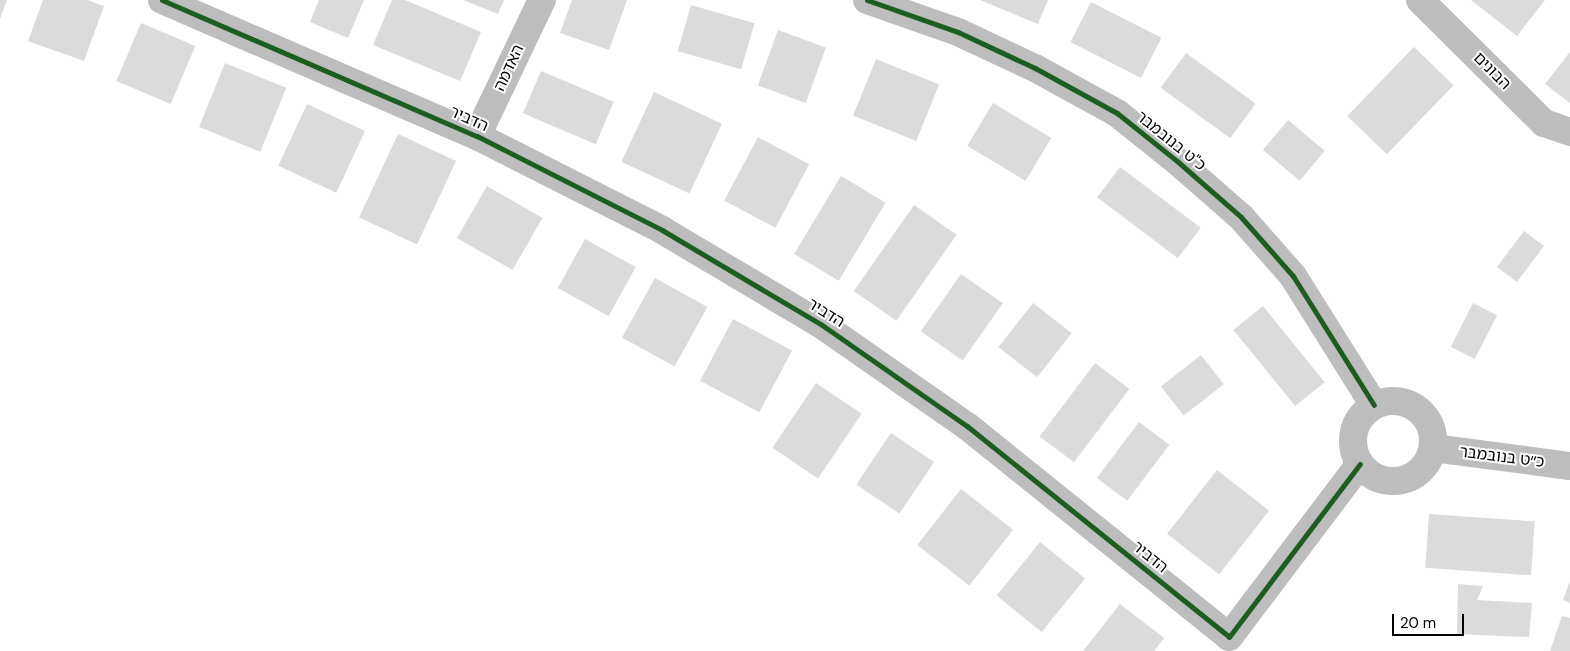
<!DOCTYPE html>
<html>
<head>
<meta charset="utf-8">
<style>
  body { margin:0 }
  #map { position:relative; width:1570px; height:651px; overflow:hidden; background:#fff; font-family:"DM Sans","Noto Sans Hebrew",sans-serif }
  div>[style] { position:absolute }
  .building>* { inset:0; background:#dbdbdb; transform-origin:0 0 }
  .street>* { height:28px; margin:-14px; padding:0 14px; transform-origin:14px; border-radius:14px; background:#bdbdbd }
  .street>.ring { margin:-14px; padding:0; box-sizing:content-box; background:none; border:28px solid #bdbdbd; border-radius:50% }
  .cycleway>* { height:5px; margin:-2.5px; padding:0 2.5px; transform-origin:2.5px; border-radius:2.5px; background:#1b5e20 }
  span { translate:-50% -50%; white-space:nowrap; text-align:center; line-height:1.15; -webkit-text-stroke:4px #fff; paint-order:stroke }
  .street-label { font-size:16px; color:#000 }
  .scale { position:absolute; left:1392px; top:614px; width:72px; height:22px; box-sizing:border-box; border:2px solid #000; border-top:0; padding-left:6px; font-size:15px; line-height:18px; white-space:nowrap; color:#000; -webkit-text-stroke:4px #fff; paint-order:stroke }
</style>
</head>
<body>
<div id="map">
  <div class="building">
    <div style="clip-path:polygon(0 0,7px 0,0 19px)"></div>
    <div style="clip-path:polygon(43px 0,87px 0,104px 6px,84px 61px,28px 41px)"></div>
    <div style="clip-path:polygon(319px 0,364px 0,348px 38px,310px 22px)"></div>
    <div style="clip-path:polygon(392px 0,405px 0,481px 32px,460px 81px,373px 45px)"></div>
    <div style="clip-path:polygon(463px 0,504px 0,498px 14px)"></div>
    <div style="clip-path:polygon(572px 0,627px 0,609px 50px,560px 33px)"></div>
    <div style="clip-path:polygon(980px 0,1048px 0,1038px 24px)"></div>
    <div style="clip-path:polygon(1471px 0,1545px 0,1517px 36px)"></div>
    <div style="left:1091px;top:2px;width:79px;height:45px;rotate:27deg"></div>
    <div style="left:691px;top:5px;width:66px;height:48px;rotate:16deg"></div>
    <div style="left:141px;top:23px;width:59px;height:63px;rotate:23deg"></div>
    <div style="left:778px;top:30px;width:51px;height:59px;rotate:20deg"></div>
    <div style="left:1414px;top:47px;width:55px;height:96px;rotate:44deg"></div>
    <div style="clip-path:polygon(1570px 52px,1570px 103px,1545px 84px)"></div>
    <div style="left:1186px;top:53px;width:86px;height:43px;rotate:36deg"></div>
    <div style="left:876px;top:59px;width:68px;height:61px;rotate:22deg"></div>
    <div style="left:225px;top:63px;width:66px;height:69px;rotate:22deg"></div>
    <div style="left:541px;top:71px;width:79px;height:46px;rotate:23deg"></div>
    <div style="left:654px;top:92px;width:75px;height:77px;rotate:25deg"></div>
    <div style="left:993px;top:103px;width:68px;height:50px;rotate:31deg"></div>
    <div style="left:307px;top:104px;width:64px;height:68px;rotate:25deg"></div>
    <div style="left:1288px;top:120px;width:48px;height:39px;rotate:40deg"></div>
    <div style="left:398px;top:134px;width:64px;height:92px;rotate:25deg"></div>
    <div style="left:758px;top:137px;width:58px;height:72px;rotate:28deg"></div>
    <div style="left:1120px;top:167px;width:101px;height:38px;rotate:37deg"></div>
    <div style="left:841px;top:176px;width:52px;height:91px;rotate:31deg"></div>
    <div style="left:487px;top:186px;width:64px;height:60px;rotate:30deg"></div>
    <div style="left:914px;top:205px;width:52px;height:105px;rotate:35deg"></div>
    <div style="left:1524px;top:231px;width:25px;height:45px;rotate:37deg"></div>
    <div style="left:585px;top:239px;width:58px;height:56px;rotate:29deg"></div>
    <div style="left:961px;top:274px;width:51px;height:70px;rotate:35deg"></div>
    <div style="left:655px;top:278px;width:60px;height:68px;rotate:29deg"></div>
    <div style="left:1033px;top:303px;width:49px;height:56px;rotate:38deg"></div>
    <div style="left:1473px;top:303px;width:27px;height:49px;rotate:27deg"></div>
    <div style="left:1263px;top:306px;width:98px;height:38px;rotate:51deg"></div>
    <div style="left:733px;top:319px;width:67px;height:70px;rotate:28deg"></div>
    <div style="left:1201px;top:355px;width:37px;height:51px;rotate:52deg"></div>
    <div style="left:1095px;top:363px;width:43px;height:92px;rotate:37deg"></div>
    <div style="left:816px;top:383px;width:55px;height:78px;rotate:34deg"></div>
    <div style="left:1139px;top:422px;width:38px;height:70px;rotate:37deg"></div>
    <div style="left:891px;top:433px;width:52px;height:62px;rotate:34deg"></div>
    <div style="left:1217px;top:470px;width:66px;height:81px;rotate:38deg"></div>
    <div style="left:961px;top:489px;width:66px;height:71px;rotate:38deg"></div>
    <div style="left:1429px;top:514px;width:106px;height:54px;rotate:4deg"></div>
    <div style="left:1040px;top:542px;width:58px;height:69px;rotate:39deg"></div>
    <div style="clip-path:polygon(1570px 581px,1570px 603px,1563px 600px)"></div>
    <div style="clip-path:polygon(1458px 584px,1483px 586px,1477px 600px,1532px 603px,1529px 637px,1457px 634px)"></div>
    <div style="clip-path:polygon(1120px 604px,1164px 638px,1154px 651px,1083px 651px)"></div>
    <div style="clip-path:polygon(1562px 616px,1570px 618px,1570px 651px,1550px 651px)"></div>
  </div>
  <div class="street">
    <div style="left:162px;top:0;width:343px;rotate:23.4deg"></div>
    <div style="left:477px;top:136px;width:208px;rotate:26.9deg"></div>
    <div style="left:662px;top:230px;width:186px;rotate:30.7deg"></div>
    <div style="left:822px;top:325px;width:177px;rotate:34.9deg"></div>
    <div style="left:967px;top:426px;width:336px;rotate:38.8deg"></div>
    <div style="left:1229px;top:637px;width:217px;rotate:-52.9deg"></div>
    <div style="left:867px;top:0;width:96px;rotate:19.4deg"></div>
    <div style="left:958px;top:32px;width:85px;rotate:25.1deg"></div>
    <div style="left:1035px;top:68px;width:94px;rotate:28.8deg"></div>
    <div style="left:1117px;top:113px;width:77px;rotate:38.7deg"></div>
    <div style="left:1177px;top:161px;width:85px;rotate:41.2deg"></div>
    <div style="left:1241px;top:217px;width:79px;rotate:48.6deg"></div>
    <div style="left:1293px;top:276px;width:152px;rotate:57.9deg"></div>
    <div style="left:1420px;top:0;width:175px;rotate:44.8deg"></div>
    <div style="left:1544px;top:123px;width:28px;rotate:19deg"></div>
    <div style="left:477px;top:136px;width:151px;rotate:-64.5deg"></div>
    <div class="ring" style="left:1353px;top:401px;width:52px;height:52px"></div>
    <div style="left:1433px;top:448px;width:138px;rotate:7.5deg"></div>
  </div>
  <div class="cycleway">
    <div style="left:162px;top:0;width:343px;rotate:23.4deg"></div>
    <div style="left:477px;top:136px;width:208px;rotate:26.9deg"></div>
    <div style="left:662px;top:230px;width:186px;rotate:30.7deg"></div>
    <div style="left:822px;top:325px;width:177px;rotate:34.9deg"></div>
    <div style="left:967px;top:426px;width:336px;rotate:38.8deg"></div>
    <div style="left:1229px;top:637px;width:217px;rotate:-52.9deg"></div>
    <div style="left:867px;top:0;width:96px;rotate:19.4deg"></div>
    <div style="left:958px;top:32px;width:85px;rotate:25.1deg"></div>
    <div style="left:1035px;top:68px;width:94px;rotate:28.8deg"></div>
    <div style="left:1117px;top:113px;width:77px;rotate:38.7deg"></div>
    <div style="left:1177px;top:161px;width:85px;rotate:41.2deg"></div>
    <div style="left:1241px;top:217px;width:79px;rotate:48.6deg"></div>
    <div style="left:1293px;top:276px;width:152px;rotate:57.9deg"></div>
  </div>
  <div class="street-label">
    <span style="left:509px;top:68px;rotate:-65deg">האדמה</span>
    <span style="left:1492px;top:71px;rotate:45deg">הבונים</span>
    <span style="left:469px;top:119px;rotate:24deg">הדביר</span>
    <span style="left:1171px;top:141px;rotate:39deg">כ"ט בנובמבר</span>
    <span style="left:826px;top:313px;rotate:32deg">הדביר</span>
    <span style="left:1502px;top:457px;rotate:7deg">כ״ט בנובמבר</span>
    <span style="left:1150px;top:557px;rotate:39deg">הדביר</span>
  </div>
  <div class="scale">20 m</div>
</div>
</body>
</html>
